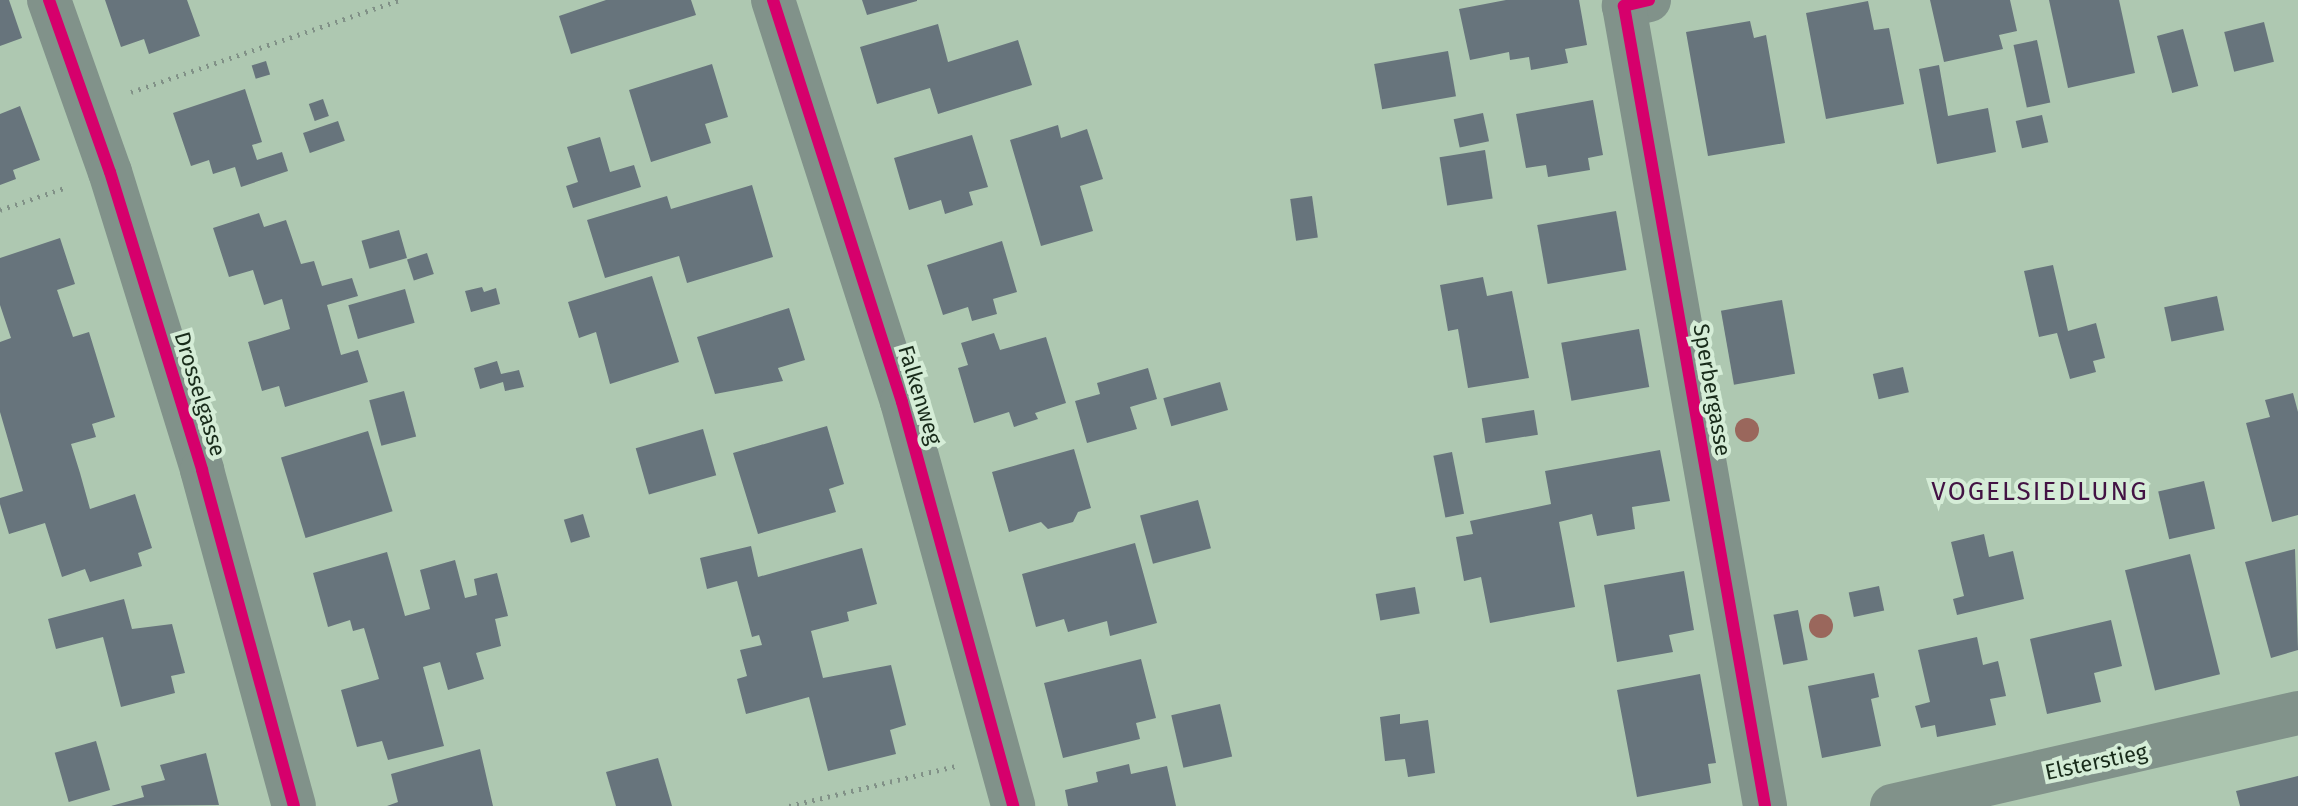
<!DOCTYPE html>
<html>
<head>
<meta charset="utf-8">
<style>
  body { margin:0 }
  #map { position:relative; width:2298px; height:806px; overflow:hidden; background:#aec8b1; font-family:"Fira Sans",sans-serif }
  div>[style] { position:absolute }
  .building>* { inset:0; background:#67747c; transform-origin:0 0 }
  .path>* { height:5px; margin-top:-2.5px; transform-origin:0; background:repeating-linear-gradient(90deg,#819187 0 2px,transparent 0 8px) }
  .minor>* { height:44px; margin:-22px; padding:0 22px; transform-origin:22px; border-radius:22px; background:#81928a }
  .cycleway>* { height:12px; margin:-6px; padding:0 6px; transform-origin:6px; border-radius:6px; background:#d6006c }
  .trees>* { width:24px; height:24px; margin:-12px; border-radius:50%; background:#9a675c }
  span { translate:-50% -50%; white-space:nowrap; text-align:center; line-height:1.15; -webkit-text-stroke:8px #d5edd7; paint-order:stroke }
  .street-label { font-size:22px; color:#182b1a }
  .quarter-label { font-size:26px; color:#431344; letter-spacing:2px }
</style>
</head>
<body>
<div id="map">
  <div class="building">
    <div style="clip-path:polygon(0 0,9px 0,22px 38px,0 46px)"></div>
    <div style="clip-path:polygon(105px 0,187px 0,200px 36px,149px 54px,144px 39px,121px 47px)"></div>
    <div style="clip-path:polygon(606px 0,691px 0,696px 15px,571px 54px,559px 16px)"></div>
    <div style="clip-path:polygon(862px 0,917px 0,917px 1px,867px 15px)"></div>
    <div style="clip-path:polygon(1506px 0,1579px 0,1587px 45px,1565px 49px,1568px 63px,1531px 70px,1529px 57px,1510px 60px,1509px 52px,1470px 60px,1459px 9px)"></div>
    <div style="clip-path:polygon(1930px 0,2010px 0,2017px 31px,1999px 35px,2003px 49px,1944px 62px)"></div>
    <div style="clip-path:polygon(2049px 0,2119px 0,2135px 73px,2068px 88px)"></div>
    <div style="clip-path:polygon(1868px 1px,1874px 30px,1889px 28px,1904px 104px,1826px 119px,1806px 13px)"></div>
    <div style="clip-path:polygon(1750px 21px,1754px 38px,1766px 35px,1785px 143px,1708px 156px,1686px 32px)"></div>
    <div style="left:2264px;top:22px;width:41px;height:41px;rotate:76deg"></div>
    <div style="clip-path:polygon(938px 24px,948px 62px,1018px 40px,1032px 85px,938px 114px,930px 88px,877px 104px,860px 47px)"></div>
    <div style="left:2183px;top:29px;width:59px;height:27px;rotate:75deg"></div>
    <div style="left:2037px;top:40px;width:64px;height:24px;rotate:78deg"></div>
    <div style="left:1448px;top:51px;width:46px;height:75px;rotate:80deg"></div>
    <div style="left:266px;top:61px;width:14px;height:15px;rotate:73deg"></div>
    <div style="clip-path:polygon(712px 64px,728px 117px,705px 124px,711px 143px,651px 162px,629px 90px)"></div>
    <div style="clip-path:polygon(1939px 65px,1948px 116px,1988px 108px,1996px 152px,1937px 164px,1919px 69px)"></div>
    <div style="clip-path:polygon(245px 89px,262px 142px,252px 145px,257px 160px,282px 152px,288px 171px,241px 187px,235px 167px,213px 174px,209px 160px,191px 166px,173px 113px)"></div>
    <div style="left:323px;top:99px;width:18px;height:15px;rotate:71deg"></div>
    <div style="clip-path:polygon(1593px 100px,1603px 155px,1588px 158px,1590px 170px,1548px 177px,1546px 165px,1526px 168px,1516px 114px)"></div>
    <div style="clip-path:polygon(20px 106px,40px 160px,13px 170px,16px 179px,0 185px,0 114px)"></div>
    <div style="left:1483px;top:113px;width:29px;height:30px;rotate:78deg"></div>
    <div style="left:2042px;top:115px;width:28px;height:27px;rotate:77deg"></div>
    <div style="left:338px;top:121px;width:21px;height:37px;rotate:71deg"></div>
    <div style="clip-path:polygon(1058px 125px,1061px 138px,1087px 129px,1103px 179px,1080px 186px,1093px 231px,1041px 246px,1010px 140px)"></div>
    <div style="clip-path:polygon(972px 135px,988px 187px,969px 192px,973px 205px,945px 214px,941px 200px,909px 210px,894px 158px)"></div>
    <div style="clip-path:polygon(600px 137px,610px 172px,634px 165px,641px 187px,573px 208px,566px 186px,578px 182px,567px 147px)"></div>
    <div style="left:1485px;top:150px;width:49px;height:46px;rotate:81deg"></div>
    <div style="clip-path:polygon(752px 185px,773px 257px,687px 283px,679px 256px,605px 278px,587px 220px,667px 196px,671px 209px)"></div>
    <div style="left:1312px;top:196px;width:42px;height:22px;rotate:82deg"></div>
    <div style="left:1616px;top:211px;width:60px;height:80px;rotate:80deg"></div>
    <div style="clip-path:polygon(259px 213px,264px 227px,286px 220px,301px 264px,314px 261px,322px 286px,352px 278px,358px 296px,327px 305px,341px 355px,358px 350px,368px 382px,285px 407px,279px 386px,262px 391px,248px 342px,290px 329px,282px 299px,264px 305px,253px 270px,229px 277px,213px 228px)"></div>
    <div style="left:399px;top:230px;width:29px;height:39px;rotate:74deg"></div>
    <div style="clip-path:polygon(60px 238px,75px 284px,57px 290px,73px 337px,89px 332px,115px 417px,92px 424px,96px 437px,71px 444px,80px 473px,90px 509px,135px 494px,152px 548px,138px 553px,142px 566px,90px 582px,85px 569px,62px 577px,45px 523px,9px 534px,0 504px,0 498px,23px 491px,0 412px,0 342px,11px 338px,0 305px,0 258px)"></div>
    <div style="clip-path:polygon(1002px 241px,1017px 292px,993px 299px,997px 314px,972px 321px,968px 307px,943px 315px,927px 265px)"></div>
    <div style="left:427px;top:253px;width:22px;height:21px;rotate:72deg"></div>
    <div style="clip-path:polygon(2053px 265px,2068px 331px,2096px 323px,2105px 358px,2093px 361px,2096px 372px,2070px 379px,2057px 333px,2039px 337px,2024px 271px)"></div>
    <div style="clip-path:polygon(652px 276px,679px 362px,610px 384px,596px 332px,579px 338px,568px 302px)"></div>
    <div style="clip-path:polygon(1483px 277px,1487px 296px,1512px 291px,1529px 378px,1468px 388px,1458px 329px,1448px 331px,1440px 285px)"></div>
    <div style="clip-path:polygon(482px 287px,484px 292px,496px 288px,500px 304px,471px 312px,465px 291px)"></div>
    <div style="left:405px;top:289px;width:35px;height:59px;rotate:74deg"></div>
    <div style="left:2217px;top:296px;width:35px;height:54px;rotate:78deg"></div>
    <div style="left:1782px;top:300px;width:75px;height:62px;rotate:80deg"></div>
    <div style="clip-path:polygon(789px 308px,805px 360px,778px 368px,783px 381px,715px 394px,697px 337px)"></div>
    <div style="left:1639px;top:329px;width:59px;height:79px;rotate:80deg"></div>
    <div style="clip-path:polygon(994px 333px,1000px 350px,1046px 337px,1066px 403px,1035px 413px,1038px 419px,1014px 427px,1009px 412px,974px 423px,958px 368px,968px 365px,961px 343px)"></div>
    <div style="clip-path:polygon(497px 361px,501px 374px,519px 370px,524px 387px,505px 391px,503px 382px,480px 389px,474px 368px)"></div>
    <div style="left:1903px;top:367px;width:26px;height:31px;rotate:77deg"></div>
    <div style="clip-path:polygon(1148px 368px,1157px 399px,1130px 407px,1137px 429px,1087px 443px,1075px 401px,1100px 394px,1097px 383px)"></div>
    <div style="left:1220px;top:382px;width:29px;height:59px;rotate:74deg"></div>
    <div style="left:404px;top:391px;width:47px;height:36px;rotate:75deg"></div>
    <div style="clip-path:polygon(2293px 393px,2298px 412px,2298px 515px,2272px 522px,2246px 423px,2270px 417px,2265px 400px)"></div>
    <div style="left:1534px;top:410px;width:25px;height:53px;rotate:81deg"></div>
    <div style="clip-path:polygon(827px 426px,844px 484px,829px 489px,836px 512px,758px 534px,733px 453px)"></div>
    <div style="left:703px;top:429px;width:48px;height:70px;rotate:74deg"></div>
    <div style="left:368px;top:431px;width:84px;height:91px;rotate:73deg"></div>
    <div style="clip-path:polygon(1074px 449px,1091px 508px,1078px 512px,1073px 522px,1048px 529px,1041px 522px,1009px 532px,992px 472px)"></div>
    <div style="clip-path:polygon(1660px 450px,1670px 501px,1632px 507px,1635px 529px,1597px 536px,1592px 514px,1559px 522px,1575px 607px,1490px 623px,1481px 577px,1464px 581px,1456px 537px,1473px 534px,1470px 521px,1551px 504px,1545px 471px)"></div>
    <div style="left:1452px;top:452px;width:63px;height:19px;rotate:79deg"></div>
    <div style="left:2204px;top:481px;width:49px;height:47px;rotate:77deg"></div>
    <div style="left:1198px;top:500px;width:50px;height:60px;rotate:75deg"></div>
    <div style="left:583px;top:514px;width:24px;height:20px;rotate:73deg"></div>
    <div style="clip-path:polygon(1984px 534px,1989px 557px,2013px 551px,2024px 599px,1957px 615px,1953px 599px,1964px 596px,1951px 542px)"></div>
    <div style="clip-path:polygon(1135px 543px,1157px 623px,1110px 636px,1107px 621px,1068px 632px,1064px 619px,1036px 627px,1022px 574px)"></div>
    <div style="clip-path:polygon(751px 546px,758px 577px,862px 548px,877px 604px,847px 612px,849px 621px,811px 631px,823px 678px,891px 665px,906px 725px,890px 730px,896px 754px,828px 771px,809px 697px,746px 714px,737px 679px,747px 676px,740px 650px,762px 645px,759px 635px,752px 637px,737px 581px,707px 589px,700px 558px)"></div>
    <div style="clip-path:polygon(2295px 549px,2298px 650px,2271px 658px,2245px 562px)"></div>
    <div style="clip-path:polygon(387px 552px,405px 616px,430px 609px,420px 570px,455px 560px,465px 598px,477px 595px,474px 579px,497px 573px,508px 616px,495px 619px,501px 646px,476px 653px,484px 679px,448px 690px,440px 662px,423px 667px,444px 746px,388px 760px,382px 741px,357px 747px,341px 690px,379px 679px,364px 628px,353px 631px,350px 620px,328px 627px,313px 573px)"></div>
    <div style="left:2190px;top:554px;width:124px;height:67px;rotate:76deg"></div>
    <div style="clip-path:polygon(1684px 571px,1694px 630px,1669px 635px,1673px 652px,1617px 662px,1604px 585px)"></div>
    <div style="left:1879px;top:586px;width:25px;height:31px;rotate:78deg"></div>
    <div style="left:1415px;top:587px;width:27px;height:40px;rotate:80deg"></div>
    <div style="clip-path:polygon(124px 599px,132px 629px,172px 624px,185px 673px,171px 676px,175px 693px,121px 707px,103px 637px,56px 649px,48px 619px)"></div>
    <div style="left:1798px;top:610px;width:51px;height:25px;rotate:79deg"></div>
    <div style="clip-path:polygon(2111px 620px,2122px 666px,2094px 673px,2101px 702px,2047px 714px,2030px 639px)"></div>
    <div style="clip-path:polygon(1977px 637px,1983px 665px,1998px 661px,2006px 696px,1990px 699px,1996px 725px,1937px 737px,1935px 725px,1921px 728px,1915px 706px,1930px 702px,1918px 650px)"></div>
    <div style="clip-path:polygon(1141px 659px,1156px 718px,1136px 723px,1140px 739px,1063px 758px,1044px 683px)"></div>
    <div style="clip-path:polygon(1874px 673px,1879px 697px,1871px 699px,1881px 746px,1822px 758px,1808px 686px)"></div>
    <div style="clip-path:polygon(1700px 674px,1716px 763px,1708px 764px,1711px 783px,1637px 797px,1617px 690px)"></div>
    <div style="left:1220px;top:704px;width:54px;height:50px;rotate:77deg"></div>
    <div style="clip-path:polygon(1400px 714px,1400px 724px,1428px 720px,1435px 773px,1408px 777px,1405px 759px,1385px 761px,1380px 717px)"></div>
    <div style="left:96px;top:741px;width:51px;height:43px;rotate:74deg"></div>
    <div style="clip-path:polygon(480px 749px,493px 806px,387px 806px,398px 802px,391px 774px)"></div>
    <div style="clip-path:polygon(206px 753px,219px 805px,111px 806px,144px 797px,141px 786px,165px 780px,160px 765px)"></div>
    <div style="clip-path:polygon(658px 758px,672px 806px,616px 806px,606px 772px)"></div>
    <div style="clip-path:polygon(1129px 764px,1131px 774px,1167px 766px,1176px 806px,1068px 806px,1065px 790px,1098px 782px,1096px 772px)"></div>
    <div style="clip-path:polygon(2298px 776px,2298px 806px,2240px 806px,2236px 791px)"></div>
  </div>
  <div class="path">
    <div style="left:131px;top:92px;width:284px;rotate:-18.9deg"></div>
    <div style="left:0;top:210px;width:71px;rotate:-18.9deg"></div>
    <div style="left:789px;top:806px;width:172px;rotate:-13.5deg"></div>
  </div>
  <div class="minor">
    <div style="left:49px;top:0;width:182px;rotate:70.5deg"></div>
    <div style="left:110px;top:172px;width:312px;rotate:72.8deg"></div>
    <div style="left:202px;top:470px;width:348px;rotate:74.7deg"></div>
    <div style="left:773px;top:0;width:422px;rotate:72.2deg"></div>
    <div style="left:902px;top:402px;width:419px;rotate:74.6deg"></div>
    <div style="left:1649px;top:0;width:26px;rotate:167deg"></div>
    <div style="left:1624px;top:6px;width:812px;rotate:80deg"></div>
    <div style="left:1892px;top:806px;width:417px;rotate:-12.9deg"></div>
  </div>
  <div class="cycleway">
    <div style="left:49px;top:0;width:182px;rotate:70.5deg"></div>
    <div style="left:110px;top:172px;width:312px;rotate:72.8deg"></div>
    <div style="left:202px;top:470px;width:348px;rotate:74.7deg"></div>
    <div style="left:773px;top:0;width:422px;rotate:72.2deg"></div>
    <div style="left:902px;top:402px;width:419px;rotate:74.6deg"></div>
    <div style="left:1649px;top:0;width:26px;rotate:167deg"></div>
    <div style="left:1624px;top:6px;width:812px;rotate:80deg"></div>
  </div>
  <div class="trees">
    <div style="left:1747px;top:430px"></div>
    <div style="left:1821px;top:626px"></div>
  </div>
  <div class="street-label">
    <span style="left:1712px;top:390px;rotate:80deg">Sperbergasse</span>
    <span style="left:200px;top:394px;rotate:73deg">Drosselgasse</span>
    <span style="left:920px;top:395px;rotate:73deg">Falkenweg</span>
    <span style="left:2096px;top:762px;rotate:-12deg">Elsterstieg</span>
  </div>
  <div class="quarter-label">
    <span style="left:2040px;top:492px">VOGELSIEDLUNG</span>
  </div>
</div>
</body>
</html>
